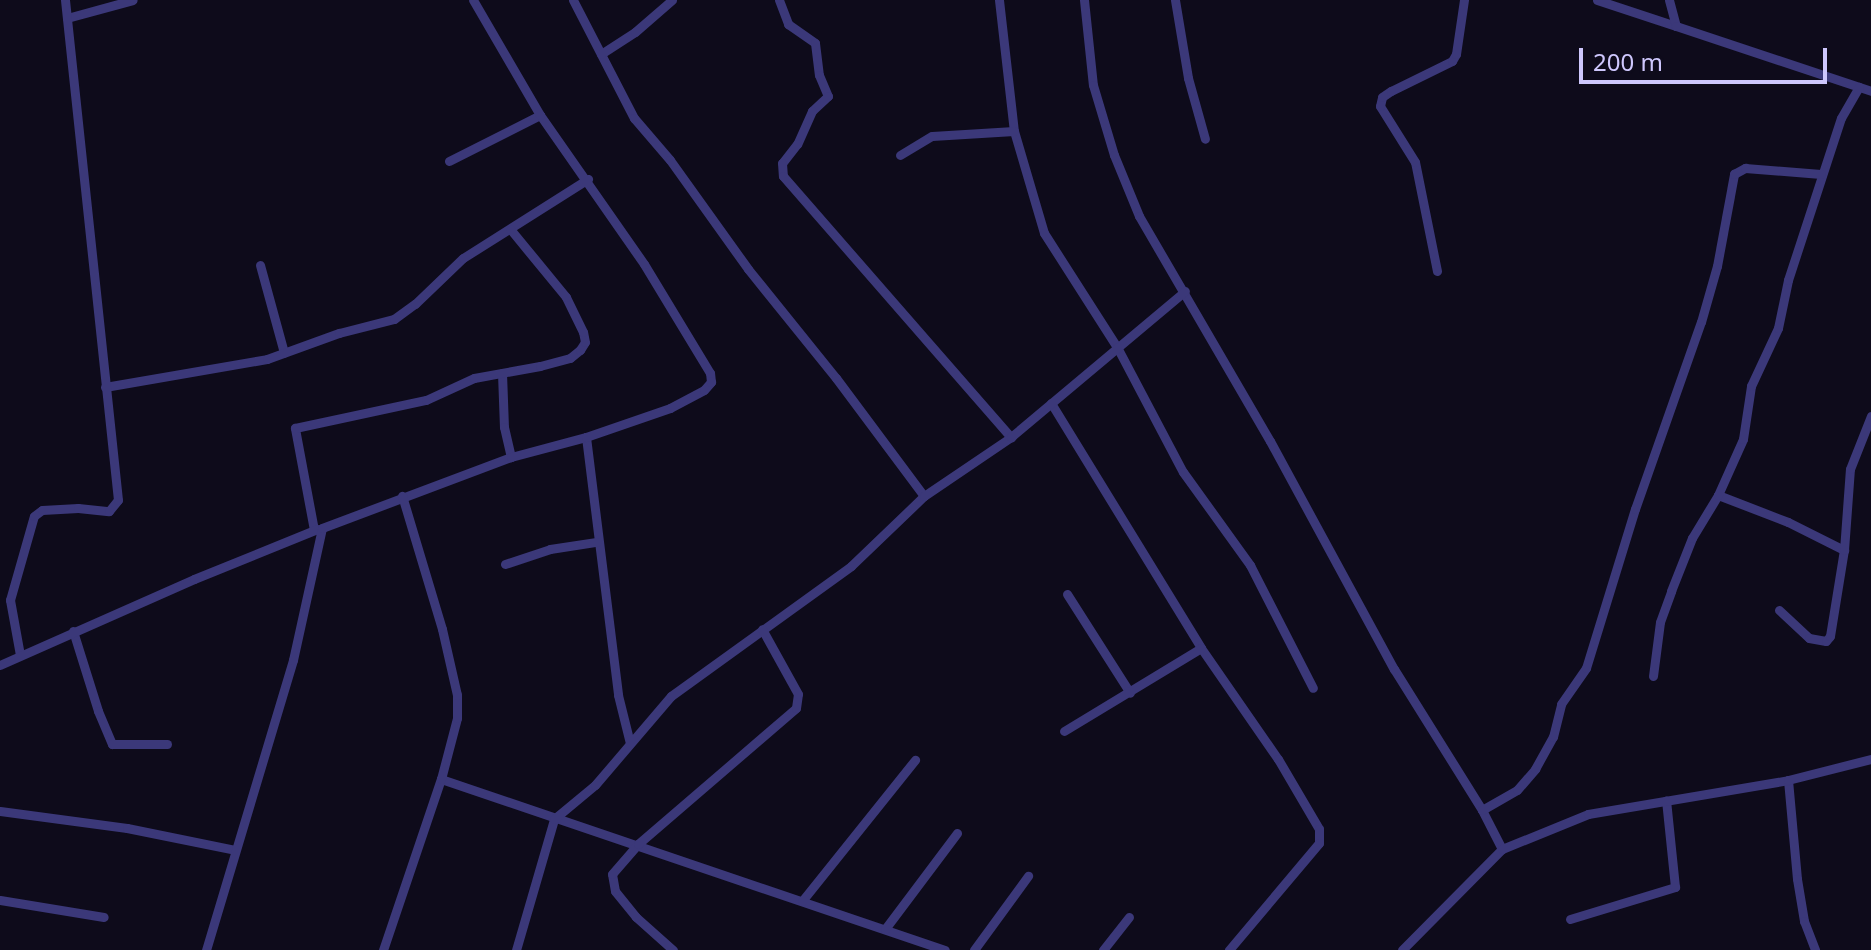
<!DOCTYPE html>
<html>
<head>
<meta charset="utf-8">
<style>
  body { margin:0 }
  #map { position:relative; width:1871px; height:950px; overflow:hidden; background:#0e0b1b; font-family:"Noto Sans",sans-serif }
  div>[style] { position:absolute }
  .minor>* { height:9px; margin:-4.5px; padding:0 4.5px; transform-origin:4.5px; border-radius:4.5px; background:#3b3879 }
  span { translate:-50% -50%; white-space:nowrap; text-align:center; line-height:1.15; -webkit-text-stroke:7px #0e0b1b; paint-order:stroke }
  .scale { position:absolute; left:1579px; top:48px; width:248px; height:36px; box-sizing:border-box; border:4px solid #cec7fd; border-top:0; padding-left:10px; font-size:24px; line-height:28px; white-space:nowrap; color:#cec7fd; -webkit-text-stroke:6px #0e0b1b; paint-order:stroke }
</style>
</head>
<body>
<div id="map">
  <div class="minor">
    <div style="left:573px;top:0;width:133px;rotate:62.7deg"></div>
    <div style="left:634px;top:118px;width:55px;rotate:49.4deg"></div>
    <div style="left:670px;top:160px;width:134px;rotate:54.4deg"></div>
    <div style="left:748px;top:269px;width:140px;rotate:51.1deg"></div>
    <div style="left:836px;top:378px;width:147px;rotate:53.3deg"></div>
    <div style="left:779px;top:0;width:26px;rotate:69deg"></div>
    <div style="left:788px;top:24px;width:33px;rotate:35deg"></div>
    <div style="left:815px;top:43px;width:32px;rotate:83deg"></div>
    <div style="left:819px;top:75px;width:23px;rotate:67deg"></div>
    <div style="left:828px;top:96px;width:22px;rotate:137deg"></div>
    <div style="left:812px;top:111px;width:36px;rotate:114deg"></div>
    <div style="left:797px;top:144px;width:24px;rotate:128deg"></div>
    <div style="left:782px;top:163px;width:13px;rotate:86deg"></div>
    <div style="left:783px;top:176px;width:347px;rotate:48.9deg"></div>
    <div style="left:999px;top:0;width:132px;rotate:83.5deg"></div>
    <div style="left:1014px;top:131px;width:106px;rotate:73.6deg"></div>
    <div style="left:1044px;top:233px;width:135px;rotate:57.4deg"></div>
    <div style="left:1117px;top:347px;width:141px;rotate:62.2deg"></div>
    <div style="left:1183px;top:472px;width:115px;rotate:54.2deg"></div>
    <div style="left:1250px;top:565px;width:138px;rotate:62.9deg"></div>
    <div style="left:1084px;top:0;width:85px;rotate:84deg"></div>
    <div style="left:1093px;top:85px;width:73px;rotate:73.3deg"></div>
    <div style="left:1114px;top:155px;width:66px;rotate:67.7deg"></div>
    <div style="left:1139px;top:216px;width:260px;rotate:59.8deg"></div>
    <div style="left:1270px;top:441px;width:260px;rotate:61.5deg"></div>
    <div style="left:1394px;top:669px;width:166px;rotate:58deg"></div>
    <div style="left:1482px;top:810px;width:44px;rotate:62.9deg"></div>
    <div style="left:1175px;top:0;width:79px;rotate:80.5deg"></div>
    <div style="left:1188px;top:78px;width:63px;rotate:74.4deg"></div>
    <div style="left:1597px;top:0;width:83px;rotate:18.2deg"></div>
    <div style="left:1669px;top:0;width:27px;rotate:75deg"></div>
    <div style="left:1676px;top:26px;width:206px;rotate:18.4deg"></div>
    <div style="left:67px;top:18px;width:68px;rotate:-15.3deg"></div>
    <div style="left:601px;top:54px;width:40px;rotate:-32.9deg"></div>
    <div style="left:635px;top:32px;width:49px;rotate:-40.9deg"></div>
    <div style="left:900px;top:155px;width:37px;rotate:-31deg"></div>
    <div style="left:932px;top:136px;width:82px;rotate:-3.5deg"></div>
    <div style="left:449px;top:161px;width:102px;rotate:-26.8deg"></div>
    <div style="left:260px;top:265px;width:91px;rotate:74.7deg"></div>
    <div style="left:1437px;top:271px;width:111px;rotate:-101.4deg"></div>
    <div style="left:1415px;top:162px;width:66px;rotate:-122deg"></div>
    <div style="left:1380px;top:106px;width:9px;rotate:-77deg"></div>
    <div style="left:1382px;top:97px;width:11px;rotate:-34deg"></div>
    <div style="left:1391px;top:91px;width:68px;rotate:-26.2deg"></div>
    <div style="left:1452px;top:61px;width:8px;rotate:-60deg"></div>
    <div style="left:1456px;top:54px;width:55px;rotate:-81.6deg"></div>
    <div style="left:502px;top:373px;width:54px;rotate:87.9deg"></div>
    <div style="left:504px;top:427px;width:31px;rotate:77deg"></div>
    <div style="left:105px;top:387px;width:164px;rotate:-9.8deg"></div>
    <div style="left:267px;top:359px;width:77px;rotate:-19.9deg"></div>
    <div style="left:339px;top:333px;width:57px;rotate:-14.3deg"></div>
    <div style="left:394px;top:319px;width:26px;rotate:-36deg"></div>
    <div style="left:415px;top:304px;width:66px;rotate:-43.8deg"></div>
    <div style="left:463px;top:258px;width:148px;rotate:-32.3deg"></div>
    <div style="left:1051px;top:403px;width:287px;rotate:58.5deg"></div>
    <div style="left:1201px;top:648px;width:135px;rotate:55.3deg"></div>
    <div style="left:1278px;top:759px;width:81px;rotate:59.6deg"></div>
    <div style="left:1319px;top:829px;width:14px;rotate:90deg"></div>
    <div style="left:1319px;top:843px;width:140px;rotate:130.1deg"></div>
    <div style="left:586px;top:437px;width:260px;rotate:82.9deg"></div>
    <div style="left:618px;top:695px;width:49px;rotate:76deg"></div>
    <div style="left:1718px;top:495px;width:75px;rotate:21.1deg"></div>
    <div style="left:1788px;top:522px;width:63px;rotate:26.6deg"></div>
    <div style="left:314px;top:530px;width:104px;rotate:-100.6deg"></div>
    <div style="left:295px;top:428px;width:134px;rotate:-12.1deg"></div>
    <div style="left:426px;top:400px;width:53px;rotate:-24.6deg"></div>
    <div style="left:474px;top:378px;width:67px;rotate:-10.3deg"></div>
    <div style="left:540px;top:366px;width:31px;rotate:-15deg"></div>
    <div style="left:570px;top:358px;width:13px;rotate:-39deg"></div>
    <div style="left:580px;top:350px;width:9px;rotate:-58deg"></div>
    <div style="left:585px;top:342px;width:10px;rotate:-101deg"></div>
    <div style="left:583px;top:332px;width:39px;rotate:-116deg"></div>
    <div style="left:566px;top:297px;width:87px;rotate:-129.4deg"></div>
    <div style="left:505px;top:564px;width:47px;rotate:-18.4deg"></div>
    <div style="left:550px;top:549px;width:47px;rotate:-8.7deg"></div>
    <div style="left:1067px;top:594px;width:117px;rotate:57.5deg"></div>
    <div style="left:1779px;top:610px;width:41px;rotate:43deg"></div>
    <div style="left:1809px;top:638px;width:17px;rotate:10deg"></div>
    <div style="left:1826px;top:641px;width:6px;rotate:-51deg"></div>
    <div style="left:1830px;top:636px;width:87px;rotate:-80.8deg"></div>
    <div style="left:1844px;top:550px;width:81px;rotate:-85.8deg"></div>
    <div style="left:1850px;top:469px;width:57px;rotate:-68.4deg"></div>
    <div style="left:73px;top:631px;width:84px;rotate:72.6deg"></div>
    <div style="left:98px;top:711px;width:36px;rotate:67deg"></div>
    <div style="left:112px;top:744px;width:55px"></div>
    <div style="left:20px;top:655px;width:56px;rotate:-100.3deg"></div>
    <div style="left:10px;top:600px;width:87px;rotate:-74.1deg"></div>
    <div style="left:34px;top:516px;width:10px;rotate:-37deg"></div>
    <div style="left:42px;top:510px;width:36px;rotate:-3deg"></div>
    <div style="left:78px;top:508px;width:31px;rotate:6deg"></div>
    <div style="left:109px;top:511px;width:14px;rotate:-51deg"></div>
    <div style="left:118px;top:500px;width:503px;rotate:-96.05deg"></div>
    <div style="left:0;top:665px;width:212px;rotate:-23.9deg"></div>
    <div style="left:194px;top:579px;width:133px;rotate:-22.1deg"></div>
    <div style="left:1653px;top:676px;width:54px;rotate:-82.6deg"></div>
    <div style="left:1660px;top:622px;width:33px;rotate:-70deg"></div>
    <div style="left:1671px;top:591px;width:57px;rotate:-68.4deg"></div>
    <div style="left:1692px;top:538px;width:50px;rotate:-58.8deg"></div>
    <div style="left:1718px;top:495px;width:61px;rotate:-65.9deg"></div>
    <div style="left:1743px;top:439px;width:54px;rotate:-81.4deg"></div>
    <div style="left:1751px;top:386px;width:64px;rotate:-65deg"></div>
    <div style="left:1778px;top:328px;width:49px;rotate:-78.2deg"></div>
    <div style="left:1788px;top:280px;width:170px;rotate:-71.9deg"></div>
    <div style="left:1841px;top:118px;width:36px;rotate:-60deg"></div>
    <div style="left:1064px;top:731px;width:160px;rotate:-31.2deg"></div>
    <div style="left:441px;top:779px;width:532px;rotate:18.74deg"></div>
    <div style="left:1788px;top:780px;width:99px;rotate:84.8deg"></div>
    <div style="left:1797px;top:879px;width:43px;rotate:80.5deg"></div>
    <div style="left:1804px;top:921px;width:31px;rotate:69deg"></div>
    <div style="left:1482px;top:810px;width:40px;rotate:-29.7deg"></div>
    <div style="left:1517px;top:790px;width:28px;rotate:-49deg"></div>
    <div style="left:1535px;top:769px;width:37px;rotate:-61deg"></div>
    <div style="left:1553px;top:737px;width:34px;rotate:-76deg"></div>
    <div style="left:1561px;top:704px;width:44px;rotate:-55.2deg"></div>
    <div style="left:1586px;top:668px;width:166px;rotate:-72.9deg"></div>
    <div style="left:1635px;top:509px;width:198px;rotate:-70.6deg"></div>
    <div style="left:1701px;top:322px;width:58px;rotate:-74.1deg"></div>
    <div style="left:1717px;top:266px;width:94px;rotate:-79.5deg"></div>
    <div style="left:1734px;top:174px;width:13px;rotate:-29deg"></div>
    <div style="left:1745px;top:168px;width:76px;rotate:4.5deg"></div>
    <div style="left:0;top:811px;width:128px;rotate:7.6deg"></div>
    <div style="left:127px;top:828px;width:110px;rotate:11.5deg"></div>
    <div style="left:0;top:900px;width:105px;rotate:9.3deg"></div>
    <div style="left:802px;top:901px;width:181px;rotate:-51.3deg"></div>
    <div style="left:1570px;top:919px;width:110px;rotate:-16.9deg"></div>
    <div style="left:1675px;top:887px;width:87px;rotate:-95.9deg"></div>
    <div style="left:885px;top:929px;width:120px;rotate:-53.1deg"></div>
    <div style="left:206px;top:950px;width:303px;rotate:-73.3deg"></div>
    <div style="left:293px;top:660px;width:135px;rotate:-77.6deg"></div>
    <div style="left:322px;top:528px;width:202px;rotate:-20.6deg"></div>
    <div style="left:511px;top:457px;width:78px;rotate:-14.9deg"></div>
    <div style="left:586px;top:437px;width:89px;rotate:-19deg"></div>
    <div style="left:670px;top:408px;width:38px;rotate:-28deg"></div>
    <div style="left:704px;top:390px;width:11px;rotate:-49deg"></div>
    <div style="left:711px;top:382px;width:9px;rotate:-96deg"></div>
    <div style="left:710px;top:373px;width:127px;rotate:-121.2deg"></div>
    <div style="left:644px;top:264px;width:182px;rotate:-124.9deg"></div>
    <div style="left:540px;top:115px;width:133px;rotate:-120.2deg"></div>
    <div style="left:383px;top:950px;width:181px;rotate:-71.3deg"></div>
    <div style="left:441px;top:779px;width:63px;rotate:-75.3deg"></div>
    <div style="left:457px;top:718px;width:23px;rotate:-90deg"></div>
    <div style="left:457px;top:695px;width:68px;rotate:-102.8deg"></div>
    <div style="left:442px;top:629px;width:139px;rotate:-106.7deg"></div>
    <div style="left:516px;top:950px;width:136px;rotate:-73.8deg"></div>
    <div style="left:554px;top:819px;width:53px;rotate:-39.7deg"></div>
    <div style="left:595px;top:785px;width:117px;rotate:-49.5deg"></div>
    <div style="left:671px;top:696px;width:222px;rotate:-35.8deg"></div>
    <div style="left:851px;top:566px;width:101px;rotate:-43.8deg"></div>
    <div style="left:924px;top:496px;width:105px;rotate:-34.1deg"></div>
    <div style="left:1011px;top:437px;width:227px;rotate:-40deg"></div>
    <div style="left:673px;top:950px;width:50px;rotate:-138.3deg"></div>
    <div style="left:636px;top:917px;width:33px;rotate:-129deg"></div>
    <div style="left:615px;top:891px;width:17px;rotate:-100deg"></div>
    <div style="left:612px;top:874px;width:40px;rotate:-49deg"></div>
    <div style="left:638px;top:844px;width:208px;rotate:-40.7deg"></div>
    <div style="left:796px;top:708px;width:14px;rotate:-82deg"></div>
    <div style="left:798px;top:694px;width:74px;rotate:-119deg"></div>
    <div style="left:974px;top:950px;width:92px;rotate:-53.9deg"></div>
    <div style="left:1103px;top:950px;width:42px;rotate:-51.8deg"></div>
    <div style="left:1402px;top:950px;width:142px;rotate:-45.3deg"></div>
    <div style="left:1502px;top:849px;width:93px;rotate:-22.1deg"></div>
    <div style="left:1588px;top:814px;width:203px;rotate:-9.6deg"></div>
    <div style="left:1788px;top:780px;width:86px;rotate:-14.2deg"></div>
  </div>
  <div class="scale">200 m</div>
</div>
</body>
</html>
